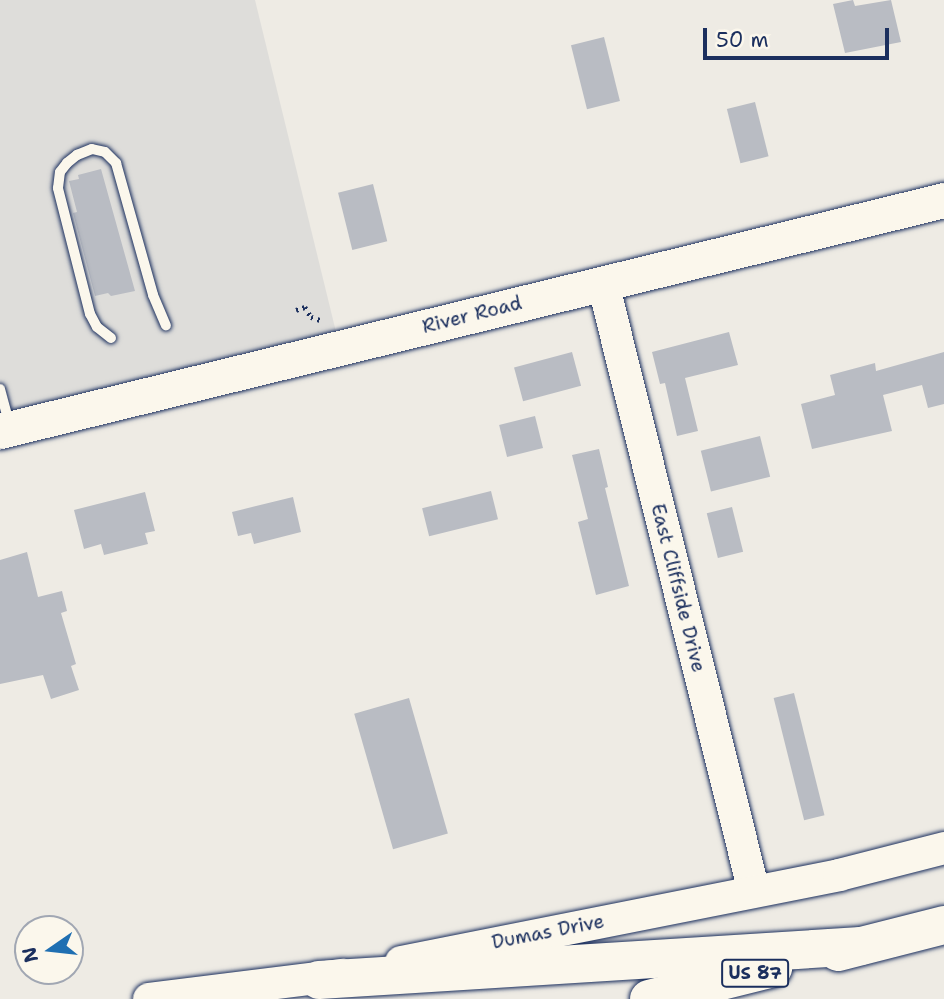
<!DOCTYPE html>
<html>
<head>
<meta charset="utf-8">
<style>
  body { margin:0 }
  #map { position:relative; width:944px; height:999px; overflow:hidden; background:#eeebe4; font-family:"Shantell Sans",sans-serif }
  div>[style] { position:absolute }
  .built>* { inset:0; background:#deddda }
  .building>* { inset:0; background:#b9bcc3; transform-origin:0 0 }
  .path>* { height:4.5px; margin-top:-2.25px; transform-origin:0; background:repeating-linear-gradient(90deg,#1b2f5e 0 2px,transparent 0 7px) }
  .roads { filter:drop-shadow(0 0 2px #1b2f5e) drop-shadow(0 0 2px #1b2f5e) }
  .service>* { height:10px; margin:-5px; padding:0 5px; transform-origin:5px; border-radius:5px; background:#fbf7ec }
  .secondary>* { height:32px; margin:-16px; padding:0 16px; transform-origin:16px; border-radius:16px; background:#fbf7ec }
  .primary>* { height:35px; margin:-17.5px; padding:0 17.5px; transform-origin:17.5px; border-radius:17.5px; background:#fbf7ec }
  .motorway>* { height:38px; margin:-19px; padding:0 19px; transform-origin:19px; border-radius:19px; background:#fbf7ec }
  span { translate:-50% -50%; white-space:nowrap; text-align:center; line-height:1.15; -webkit-text-stroke:5px #fbf7ec; paint-order:stroke }
  .shield-label span { padding:2px 5px; background:#fbf7ec; border:2px solid; border-radius:5px; -webkit-text-stroke-width:0 }
  .shield-label { font-size:18px; color:#1b2f5e; font-weight:700 }
  .street-label { font-size:19px; color:#1b2f5e }
  .north { position:absolute; left:14px; top:915px; width:70px; height:70px; box-sizing:border-box; background:#fbf7ec; border:2px solid #a1a7b3; border-radius:50%; rotate:256deg; font-size:19px; font-weight:700; line-height:28px; text-align:center; color:#1b2f5e }
  .north::after { content:''; display:block; margin:auto; width:24px; height:32px; background:#1f6fb2; clip-path:polygon(50% 0,100% 100%,50% 72%,0 100%) }
  .scale { position:absolute; left:703px; top:28px; width:186px; height:32px; box-sizing:border-box; border:4px solid #1b2f5e; border-top:0; padding-left:9px; font-size:21px; line-height:24px; white-space:nowrap; color:#1b2f5e; -webkit-text-stroke:5px #fbf7ec; paint-order:stroke }
</style>
</head>
<body>
<div id="map">
  <div class="built">
    <div style="clip-path:polygon(0 0,255px 0,337px 336px,0 416px)"></div>
  </div>
  <div class="building">
    <div style="clip-path:polygon(853px 0,855px 6px,891px 0,901px 42px,845px 53px,833px 4px)"></div>
    <div style="left:604px;top:37px;width:66px;height:34px;rotate:76deg"></div>
    <div style="left:755px;top:102px;width:56px;height:29px;rotate:76deg"></div>
    <div style="clip-path:polygon(101px 169px,135px 291px,111px 296px,108px 293px,95px 296px,73px 213px,77px 212px,69px 181px,79px 179px,78px 175px)"></div>
    <div style="left:373px;top:184px;width:59px;height:36px;rotate:76deg"></div>
    <div style="clip-path:polygon(729px 332px,738px 365px,685px 378px,698px 431px,677px 436px,665px 383px,660px 384px,652px 352px)"></div>
    <div style="left:572px;top:352px;width:35px;height:60px;rotate:75deg"></div>
    <div style="clip-path:polygon(944px 352px,944px 404px,928px 408px,922px 385px,883px 395px,892px 431px,812px 449px,801px 404px,835px 395px,830px 375px,875px 363px,876px 371px)"></div>
    <div style="left:535px;top:416px;width:33px;height:37px;rotate:76deg"></div>
    <div style="left:760px;top:436px;width:42px;height:61px;rotate:76deg"></div>
    <div style="clip-path:polygon(599px 449px,608px 487px,605px 488px,629px 586px,596px 595px,578px 522px,588px 519px,572px 455px)"></div>
    <div style="left:491px;top:491px;width:29px;height:71px;rotate:76deg"></div>
    <div style="clip-path:polygon(145px 492px,155px 531px,145px 533px,148px 544px,104px 555px,101px 544px,84px 549px,74px 510px)"></div>
    <div style="clip-path:polygon(293px 497px,301px 532px,254px 544px,251px 533px,238px 536px,232px 512px)"></div>
    <div style="left:732px;top:507px;width:46px;height:26px;rotate:76deg"></div>
    <div style="clip-path:polygon(27px 552px,38px 597px,62px 591px,67px 611px,61px 613px,76px 664px,71px 666px,79px 690px,51px 699px,43px 675px,0 684px,0 560px)"></div>
    <div style="left:794px;top:693px;width:126px;height:21px;rotate:76deg"></div>
    <div style="left:409px;top:698px;width:141px;height:57px;rotate:74deg"></div>
  </div>
  <div class="path">
    <div style="left:296px;top:310px;width:9px;rotate:-18deg"></div>
    <div style="left:305px;top:307px;width:12px;rotate:59deg"></div>
    <div style="left:311px;top:317px;width:13px;rotate:18deg"></div>
  </div>
  <div class="roads">
    <div class="service">
      <div style="left:111px;top:338px;width:18px;rotate:-142deg"></div>
      <div style="left:97px;top:327px;width:15px;rotate:-118deg"></div>
      <div style="left:90px;top:314px;width:130px;rotate:-104.3deg"></div>
      <div style="left:58px;top:188px;width:16px;rotate:-83deg"></div>
      <div style="left:60px;top:172px;width:11px;rotate:-52deg"></div>
      <div style="left:67px;top:163px;width:13px;rotate:-39deg"></div>
      <div style="left:77px;top:155px;width:16px;rotate:-22deg"></div>
      <div style="left:92px;top:149px;width:13px;rotate:13deg"></div>
      <div style="left:105px;top:152px;width:16px;rotate:45deg"></div>
      <div style="left:116px;top:163px;width:137px;rotate:74.3deg"></div>
      <div style="left:153px;top:295px;width:33px;rotate:67deg"></div>
      <div style="left:0;top:389px;width:35px;rotate:75deg"></div>
    </div>
    <div class="secondary">
      <div style="left:603px;top:283px;width:627px;rotate:76.07deg"></div>
      <div style="left:401px;top:962px;width:447px;rotate:-11.2deg"></div>
      <div style="left:839px;top:875px;width:108px;rotate:-14.4deg"></div>
      <div style="left:149px;top:999px;width:195px;rotate:-7.1deg"></div>
    </div>
    <div class="primary">
      <div style="left:0;top:431px;width:972px;rotate:-13.75deg"></div>
    </div>
    <div class="motorway">
      <div style="left:838px;top:952px;width:109px;rotate:-14.3deg"></div>
      <div style="left:319px;top:980px;width:543px;rotate:-3.59deg"></div>
      <div style="left:649px;top:999px;width:128px;rotate:-14deg"></div>
    </div>
  </div>
  <div class="shield-label">
    <span style="left:755px;top:973px">US 87</span>
  </div>
  <div class="street-label">
    <span style="left:472px;top:315px;rotate:-14deg">River Road</span>
    <span style="left:678px;top:588px;rotate:76deg">East Cliffside Drive</span>
    <span style="left:548px;top:932px;rotate:-11deg">Dumas Drive</span>
  </div>
  <div class="north">N</div>
  <div class="scale">50 m</div>
</div>
</body>
</html>
